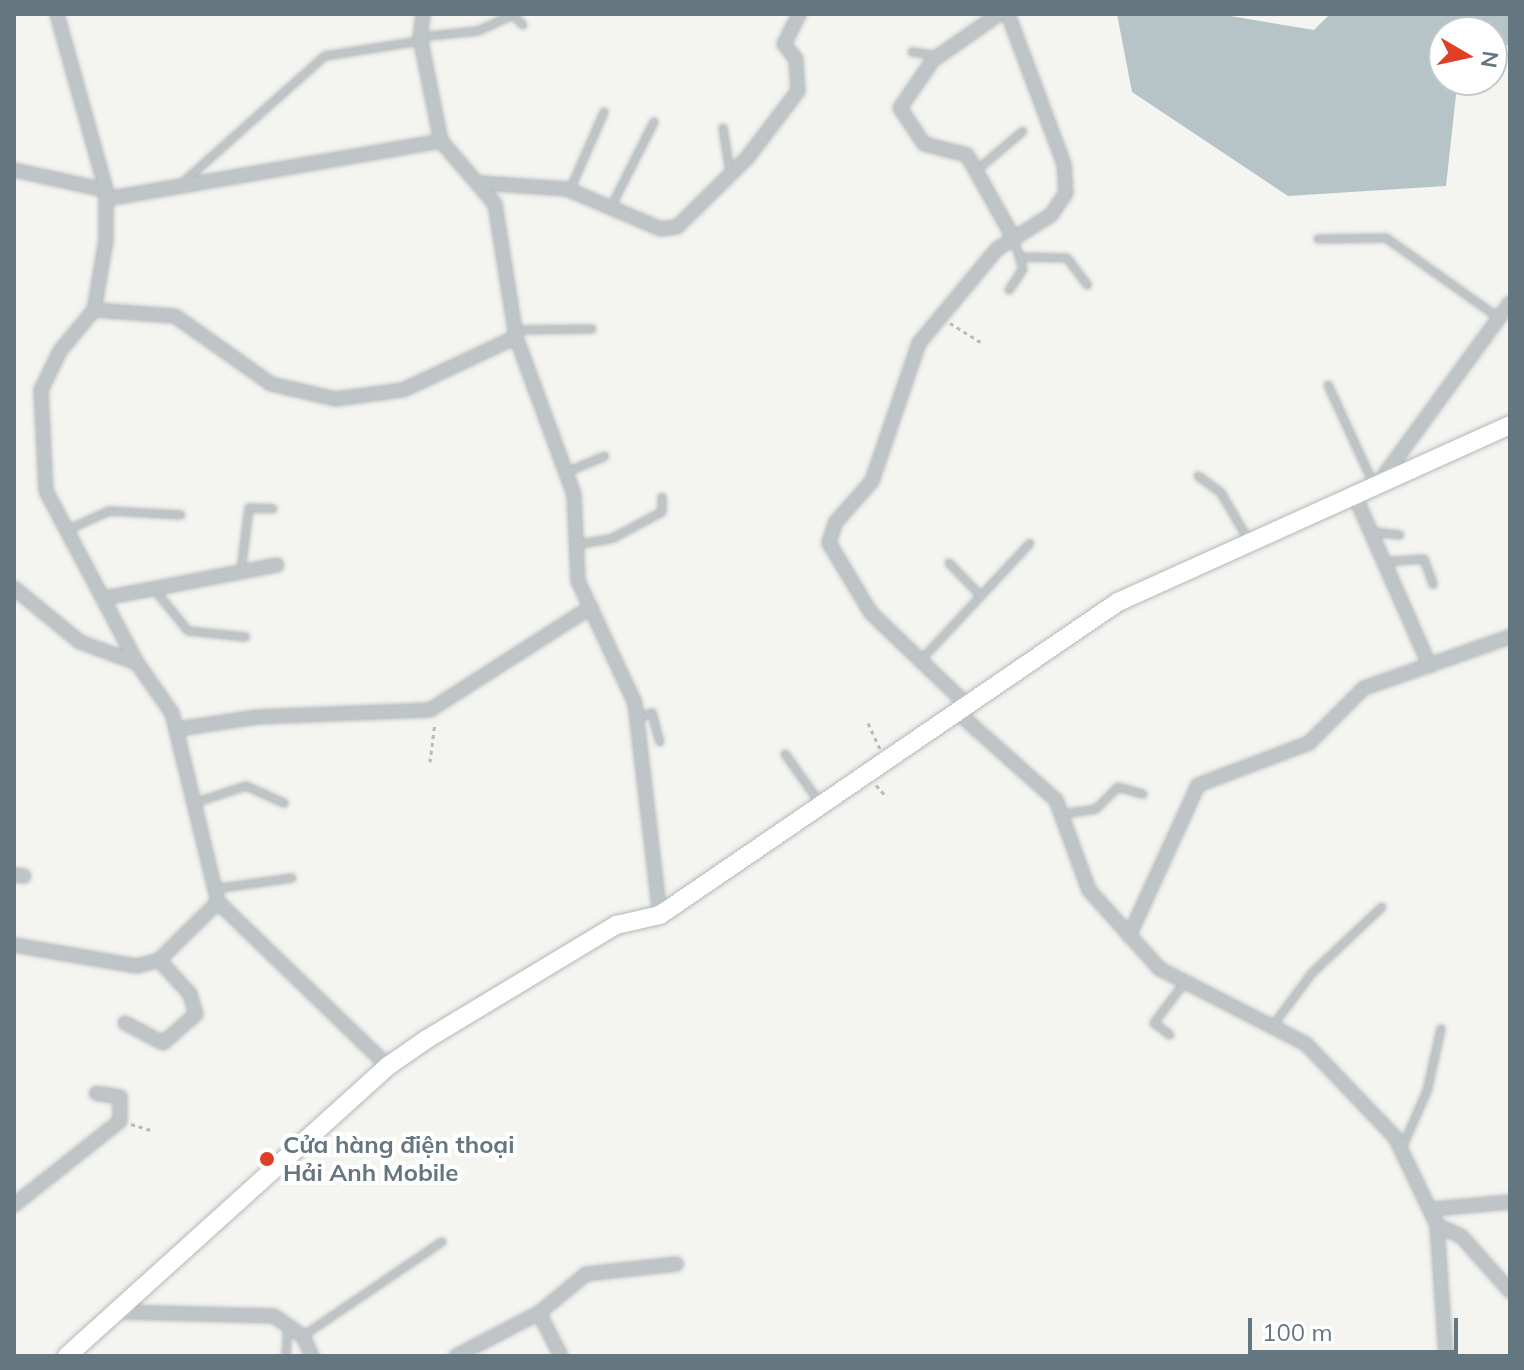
<!DOCTYPE html>
<html>
<head>
<meta charset="utf-8">
<style>
  body { margin:0 }
  #map { position:relative; width:1524px; height:1370px; overflow:hidden; background:#f4f4f0; font-family:Mulish,sans-serif }
  div>[style] { position:absolute }
  .water>* { inset:0; background:#b7c4c7 }
  .path>* { height:3px; margin-top:-1.5px; transform-origin:0; background:repeating-linear-gradient(90deg,#b9bcbd 0 4px,transparent 0 8px) }
  .roads { filter:drop-shadow(0 0 2px #b2b8bb) drop-shadow(0 0 2px #b2b8bb) }
  .lane>* { height:6px; margin:-3px; padding:0 3px; transform-origin:3px; border-radius:3px; background:#bfc4c6 }
  .street>* { height:12px; margin:-6px; padding:0 6px; transform-origin:6px; border-radius:6px; background:#bfc4c6 }
  .secondary>* { height:18px; margin:-9px; padding:0 9px; transform-origin:9px; border-radius:9px; background:#fff }
  .dots>* { width:22px; height:22px; translate:-50% -50%; box-sizing:border-box; border:4px solid #fff; border-radius:50% }
  span { translate:-50% -50%; white-space:nowrap; text-align:center; line-height:1.15; -webkit-text-stroke:8px #fff; paint-order:stroke }
  .poi-label { font-size:24px; color:#647781; font-weight:700 }
  .left { translate:0 -50%; text-align:left }
  .frame { position:absolute; inset:0; border:16px solid #647781; pointer-events:none }
  .north { position:absolute; left:1428px; top:16px; width:80px; height:80px; box-sizing:border-box; background:#fff; border:2px solid #c1c9cd; border-radius:50%; rotate:99deg; font-size:22px; font-weight:700; line-height:32px; text-align:center; color:#647781 }
  .north::after { content:''; display:block; margin:auto; width:28px; height:36px; background:#e03f25; clip-path:polygon(50% 0,100% 100%,50% 72%,0 100%) }
  .scale { position:absolute; left:1248px; top:1318px; width:210px; height:36px; box-sizing:border-box; border:4px solid #647781; border-top:0; padding-left:10px; font-size:24px; line-height:28px; white-space:nowrap; color:#647781; -webkit-text-stroke:6px #fff; paint-order:stroke }
</style>
</head>
<body>
<div id="map">
  <div class="water">
    <div style="clip-path:polygon(1117px 14px,1218px 14px,1314px 30px,1330px 14px,1510px 14px,1510px 43px,1492px 57px,1492px 32px,1444px 32px,1444px 80px,1464px 80px,1457px 86px,1446px 186px,1288px 196px,1132px 92px)"></div>
  </div>
  <div class="path">
    <div style="left:950px;top:323px;width:36px;rotate:32deg"></div>
    <div style="left:868px;top:723px;width:29px;rotate:65deg"></div>
    <div style="left:430px;top:762px;width:40px;rotate:-82.9deg"></div>
    <div style="left:876px;top:785px;width:13px;rotate:48deg"></div>
    <div style="left:131px;top:1124px;width:24px;rotate:17deg"></div>
  </div>
  <div class="roads">
    <div class="lane">
      <div style="left:420px;top:37px;width:58px;rotate:-5.9deg"></div>
      <div style="left:478px;top:31px;width:38px;rotate:-25deg"></div>
      <div style="left:513px;top:15px;width:14px;rotate:45deg"></div>
      <div style="left:912px;top:52px;width:22px;rotate:8deg"></div>
      <div style="left:723px;top:128px;width:45px;rotate:81deg"></div>
      <div style="left:977px;top:170px;width:60px;rotate:-40.3deg"></div>
      <div style="left:180px;top:185px;width:194px;rotate:-41.7deg"></div>
      <div style="left:325px;top:56px;width:96px;rotate:-9deg"></div>
      <div style="left:570px;top:190px;width:85px;rotate:-66.4deg"></div>
      <div style="left:613px;top:203px;width:91px;rotate:-63.2deg"></div>
      <div style="left:1318px;top:239px;width:68px;rotate:-0.8deg"></div>
      <div style="left:1386px;top:238px;width:138px;rotate:35.3deg"></div>
      <div style="left:1021px;top:257px;width:46px;rotate:1.2deg"></div>
      <div style="left:1067px;top:258px;width:34px;rotate:53deg"></div>
      <div style="left:1009px;top:290px;width:25px;rotate:-56deg"></div>
      <div style="left:1023px;top:269px;width:30px;rotate:-107deg"></div>
      <div style="left:516px;top:330px;width:76px;rotate:-0.8deg"></div>
      <div style="left:1328px;top:385px;width:108px;rotate:65.3deg"></div>
      <div style="left:567px;top:472px;width:41px;rotate:-22.8deg"></div>
      <div style="left:1198px;top:476px;width:29px;rotate:36deg"></div>
      <div style="left:1221px;top:493px;width:56px;rotate:59.7deg"></div>
      <div style="left:65px;top:531px;width:48px;rotate:-24.4deg"></div>
      <div style="left:109px;top:511px;width:72px;rotate:3.2deg"></div>
      <div style="left:1372px;top:532px;width:28px;rotate:6deg"></div>
      <div style="left:575px;top:545px;width:39px;rotate:-10deg"></div>
      <div style="left:613px;top:538px;width:55px;rotate:-28deg"></div>
      <div style="left:662px;top:512px;width:15px;rotate:-90deg"></div>
      <div style="left:1383px;top:562px;width:41px;rotate:-4.2deg"></div>
      <div style="left:1424px;top:559px;width:27px;rotate:70deg"></div>
      <div style="left:949px;top:563px;width:45px;rotate:45.9deg"></div>
      <div style="left:241px;top:571px;width:64px;rotate:-82.8deg"></div>
      <div style="left:249px;top:508px;width:24px;rotate:2deg"></div>
      <div style="left:154px;top:589px;width:54px;rotate:51deg"></div>
      <div style="left:188px;top:631px;width:58px;rotate:5.9deg"></div>
      <div style="left:922px;top:659px;width:158px;rotate:-47deg"></div>
      <div style="left:639px;top:717px;width:14px;rotate:-17deg"></div>
      <div style="left:652px;top:713px;width:30px;rotate:75deg"></div>
      <div style="left:785px;top:754px;width:60px;rotate:54.5deg"></div>
      <div style="left:194px;top:803px;width:55px;rotate:-18.1deg"></div>
      <div style="left:246px;top:786px;width:42px;rotate:24.1deg"></div>
      <div style="left:1062px;top:814px;width:34px;rotate:-8deg"></div>
      <div style="left:1096px;top:809px;width:31px;rotate:-45deg"></div>
      <div style="left:1118px;top:787px;width:26px;rotate:16deg"></div>
      <div style="left:214px;top:889px;width:79px;rotate:-8deg"></div>
      <div style="left:1274px;top:1024px;width:64px;rotate:-53.3deg"></div>
      <div style="left:1312px;top:973px;width:96px;rotate:-43.3deg"></div>
      <div style="left:1170px;top:1035px;width:20px;rotate:-143deg"></div>
      <div style="left:1154px;top:1023px;width:46px;rotate:-52.9deg"></div>
      <div style="left:1402px;top:1148px;width:62px;rotate:-66.3deg"></div>
      <div style="left:1427px;top:1091px;width:64px;rotate:-77.3deg"></div>
      <div style="left:303px;top:1336px;width:168px;rotate:-34.1deg"></div>
      <div style="left:286px;top:1356px;width:31px;rotate:-86deg"></div>
    </div>
    <div class="street">
      <div style="left:57px;top:14px;width:183px;rotate:74.4deg"></div>
      <div style="left:106px;top:190px;width:50px;rotate:90deg"></div>
      <div style="left:106px;top:240px;width:71px;rotate:99.7deg"></div>
      <div style="left:94px;top:310px;width:53px;rotate:129.7deg"></div>
      <div style="left:60px;top:351px;width:43px;rotate:116deg"></div>
      <div style="left:41px;top:390px;width:101px;rotate:87.2deg"></div>
      <div style="left:46px;top:491px;width:195px;rotate:62.1deg"></div>
      <div style="left:137px;top:663px;width:61px;rotate:55deg"></div>
      <div style="left:172px;top:713px;width:195px;rotate:76.3deg"></div>
      <div style="left:218px;top:902px;width:236px;rotate:44deg"></div>
      <div style="left:423px;top:14px;width:23px;rotate:97deg"></div>
      <div style="left:420px;top:37px;width:106px;rotate:78.6deg"></div>
      <div style="left:441px;top:141px;width:83px;rotate:49.4deg"></div>
      <div style="left:495px;top:204px;width:135px;rotate:81deg"></div>
      <div style="left:516px;top:337px;width:168px;rotate:69.8deg"></div>
      <div style="left:574px;top:495px;width:86px;rotate:87.3deg"></div>
      <div style="left:578px;top:581px;width:135px;rotate:65deg"></div>
      <div style="left:635px;top:703px;width:213px;rotate:83.3deg"></div>
      <div style="left:999px;top:14px;width:80px;rotate:145.1deg"></div>
      <div style="left:933px;top:60px;width:58px;rotate:124.5deg"></div>
      <div style="left:900px;top:108px;width:43px;rotate:56.3deg"></div>
      <div style="left:924px;top:144px;width:44px;rotate:14.3deg"></div>
      <div style="left:967px;top:155px;width:94px;rotate:60.7deg"></div>
      <div style="left:14px;top:170px;width:94px;rotate:12.3deg"></div>
      <div style="left:481px;top:183px;width:86px;rotate:4deg"></div>
      <div style="left:567px;top:189px;width:102px;rotate:23.1deg"></div>
      <div style="left:661px;top:229px;width:16px;rotate:-7deg"></div>
      <div style="left:677px;top:227px;width:98px;rotate:-44.6deg"></div>
      <div style="left:747px;top:158px;width:84px;rotate:-52.7deg"></div>
      <div style="left:798px;top:91px;width:32px;rotate:-94deg"></div>
      <div style="left:796px;top:59px;width:19px;rotate:-129deg"></div>
      <div style="left:784px;top:44px;width:34px;rotate:-63deg"></div>
      <div style="left:106px;top:199px;width:340px;rotate:-9.8deg"></div>
      <div style="left:94px;top:310px;width:81px;rotate:4.2deg"></div>
      <div style="left:175px;top:316px;width:118px;rotate:35.3deg"></div>
      <div style="left:271px;top:384px;width:67px;rotate:13deg"></div>
      <div style="left:336px;top:399px;width:68px;rotate:-7.7deg"></div>
      <div style="left:403px;top:390px;width:125px;rotate:-25.1deg"></div>
      <div style="left:1380px;top:481px;width:220px;rotate:-53.9deg"></div>
      <div style="left:1354px;top:494px;width:188px;rotate:66.2deg"></div>
      <div style="left:14px;top:588px;width:85px;rotate:39.3deg"></div>
      <div style="left:80px;top:642px;width:61px;rotate:20.2deg"></div>
      <div style="left:105px;top:598px;width:175px;rotate:-10.9deg"></div>
      <div style="left:966px;top:704px;width:132px;rotate:-136.2deg"></div>
      <div style="left:871px;top:613px;width:82px;rotate:-121deg"></div>
      <div style="left:829px;top:543px;width:21px;rotate:-73deg"></div>
      <div style="left:835px;top:523px;width:56px;rotate:-48.6deg"></div>
      <div style="left:872px;top:481px;width:146px;rotate:-71.2deg"></div>
      <div style="left:919px;top:343px;width:122px;rotate:-50.3deg"></div>
      <div style="left:997px;top:249px;width:64px;rotate:-32.2deg"></div>
      <div style="left:1051px;top:215px;width:27px;rotate:-56deg"></div>
      <div style="left:1066px;top:193px;width:29px;rotate:-94deg"></div>
      <div style="left:1064px;top:164px;width:160px;rotate:-110.5deg"></div>
      <div style="left:956px;top:711px;width:134px;rotate:41.7deg"></div>
      <div style="left:1056px;top:800px;width:96px;rotate:69.9deg"></div>
      <div style="left:1089px;top:890px;width:106px;rotate:48.1deg"></div>
      <div style="left:1160px;top:969px;width:164px;rotate:27.2deg"></div>
      <div style="left:1306px;top:1044px;width:129px;rotate:46.3deg"></div>
      <div style="left:1395px;top:1137px;width:98px;rotate:64.5deg"></div>
      <div style="left:1437px;top:1225px;width:131px;rotate:86.1deg"></div>
      <div style="left:178px;top:729px;width:80px;rotate:-8.6deg"></div>
      <div style="left:257px;top:717px;width:173px;rotate:-2.3deg"></div>
      <div style="left:430px;top:710px;width:191px;rotate:-32.6deg"></div>
      <div style="left:14px;top:875px;width:10px;rotate:6deg"></div>
      <div style="left:1129px;top:936px;width:166px;rotate:-65.4deg"></div>
      <div style="left:1198px;top:785px;width:119px;rotate:-20.7deg"></div>
      <div style="left:1309px;top:743px;width:78px;rotate:-45deg"></div>
      <div style="left:1364px;top:688px;width:155px;rotate:-19.3deg"></div>
      <div style="left:14px;top:945px;width:125px;rotate:9.7deg"></div>
      <div style="left:137px;top:966px;width:23px;rotate:-15deg"></div>
      <div style="left:159px;top:960px;width:83px;rotate:-44.5deg"></div>
      <div style="left:125px;top:1023px;width:43px;rotate:27.8deg"></div>
      <div style="left:163px;top:1043px;width:44px;rotate:-41.3deg"></div>
      <div style="left:196px;top:1014px;width:21px;rotate:-107deg"></div>
      <div style="left:190px;top:994px;width:46px;rotate:-132.4deg"></div>
      <div style="left:14px;top:1205px;width:135px;rotate:-38.4deg"></div>
      <div style="left:120px;top:1121px;width:24px;rotate:-90deg"></div>
      <div style="left:120px;top:1097px;width:24px;rotate:-171deg"></div>
      <div style="left:1433px;top:1209px;width:77px;rotate:-5.2deg"></div>
      <div style="left:1437px;top:1225px;width:26px;rotate:25deg"></div>
      <div style="left:1461px;top:1236px;width:74px;rotate:48.3deg"></div>
      <div style="left:121px;top:1312px;width:153px;rotate:1.5deg"></div>
      <div style="left:274px;top:1316px;width:35px;rotate:35deg"></div>
      <div style="left:303px;top:1336px;width:22px;rotate:66deg"></div>
      <div style="left:539px;top:1313px;width:48px;rotate:62.9deg"></div>
      <div style="left:456px;top:1356px;width:93px;rotate:-27.4deg"></div>
      <div style="left:539px;top:1313px;width:61px;rotate:-39.7deg"></div>
      <div style="left:586px;top:1274px;width:91px;rotate:-6.3deg"></div>
    </div>
    <div class="secondary">
      <div style="left:67px;top:1356px;width:433px;rotate:-42.1deg"></div>
      <div style="left:388px;top:1066px;width:47px;rotate:-34.7deg"></div>
      <div style="left:427px;top:1039px;width:221px;rotate:-31.1deg"></div>
      <div style="left:616px;top:925px;width:45px;rotate:-12.8deg"></div>
      <div style="left:660px;top:915px;width:555px;rotate:-34.35deg"></div>
      <div style="left:1118px;top:602px;width:430px;rotate:-24.3deg"></div>
    </div>
  </div>
  <div class="dots">
    <div style="left:267px;top:1159px;background:#e03f25"></div>
  </div>
  <div class="poi-label">
    <span class="left" style="left:283px;top:1159px">Cửa hàng điện thoại<br>Hải Anh Mobile</span>
  </div>
  <div class="frame"></div>
  <div class="north">N</div>
  <div class="scale">100 m</div>
</div>
</body>
</html>
